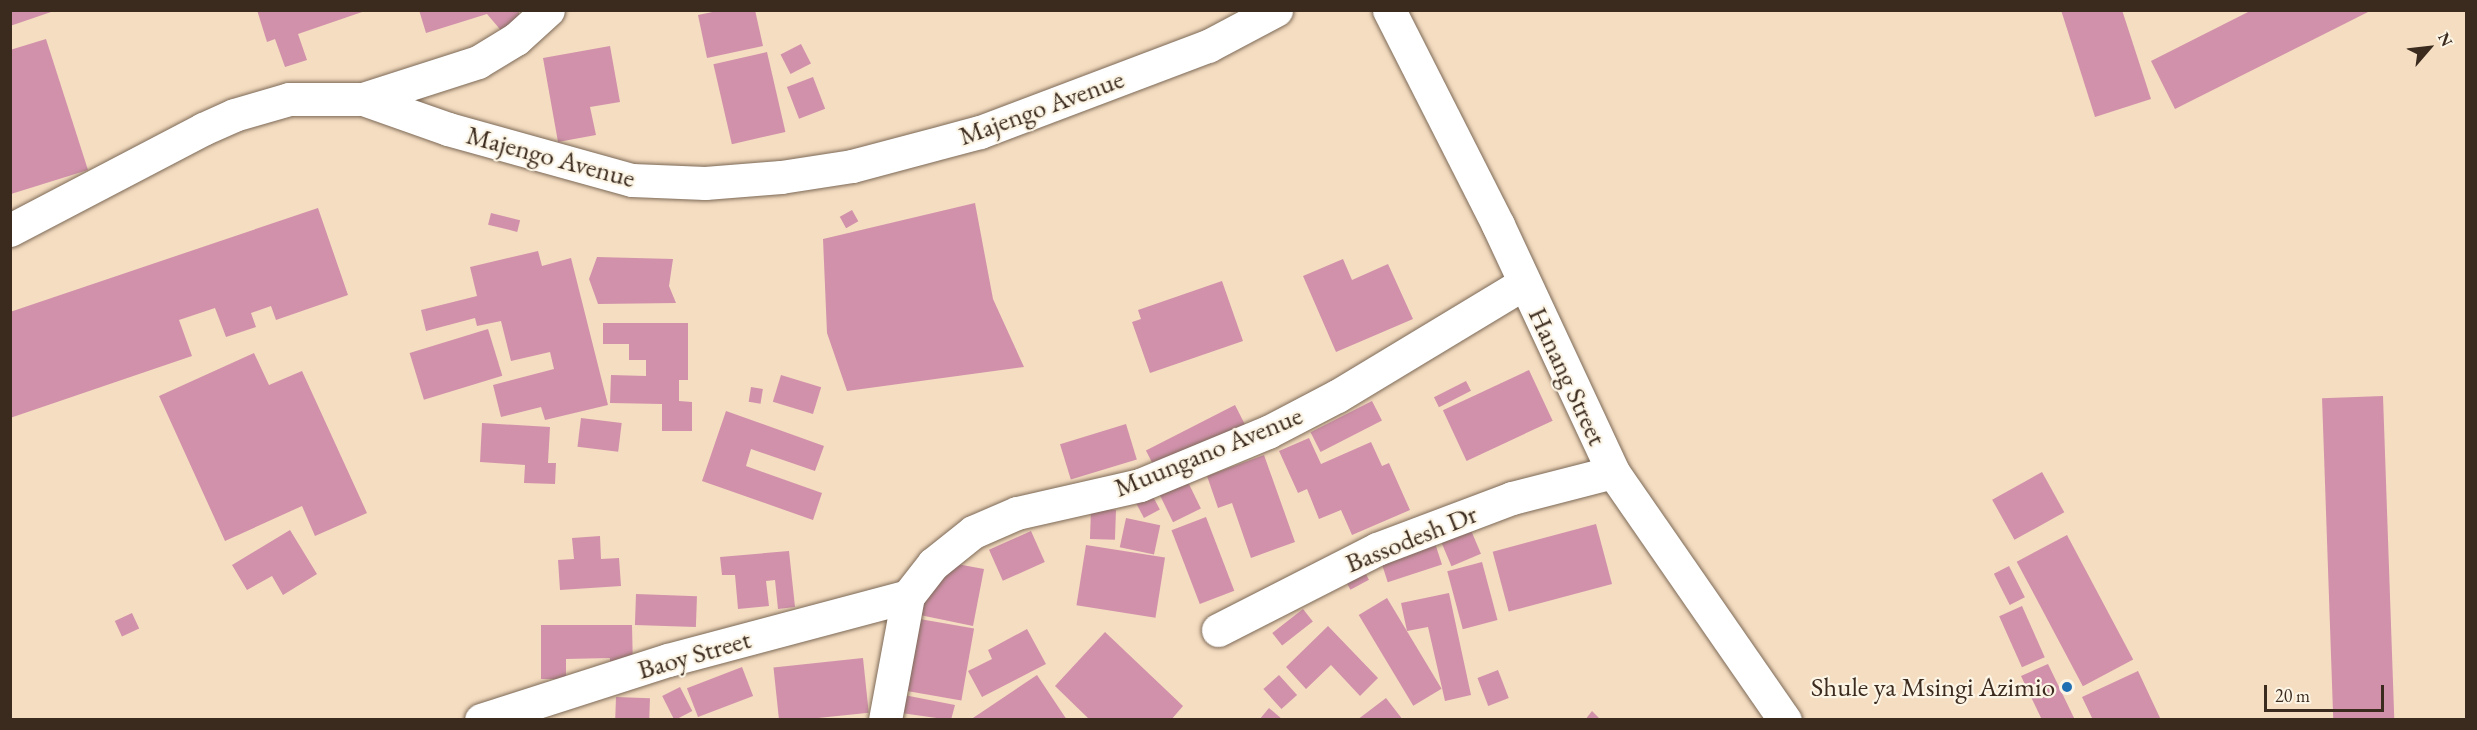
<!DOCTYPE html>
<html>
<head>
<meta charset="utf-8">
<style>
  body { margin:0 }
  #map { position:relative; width:2477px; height:730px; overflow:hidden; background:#f5ddc1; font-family:"EB Garamond",serif }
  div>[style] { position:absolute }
  .building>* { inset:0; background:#d191ab; transform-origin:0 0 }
  .roads { filter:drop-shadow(0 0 2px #7c6957) drop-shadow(0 0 2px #7c6957) }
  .minor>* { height:33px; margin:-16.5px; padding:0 16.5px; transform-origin:16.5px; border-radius:16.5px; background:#fff }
  .dots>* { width:16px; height:16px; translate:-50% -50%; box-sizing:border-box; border:3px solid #fcf5e5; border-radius:50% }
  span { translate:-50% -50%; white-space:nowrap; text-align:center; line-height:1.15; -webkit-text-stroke:4.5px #fcf5e5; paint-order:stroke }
  .street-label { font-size:27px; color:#3b2a1e }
  .poi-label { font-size:27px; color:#3b2a1e }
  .right { translate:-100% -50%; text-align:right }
  .frame { position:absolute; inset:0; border:12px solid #3b2a1e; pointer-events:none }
  .north { position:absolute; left:2399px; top:18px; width:60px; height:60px; -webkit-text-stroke:4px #fcf5e5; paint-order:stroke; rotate:62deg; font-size:16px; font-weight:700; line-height:24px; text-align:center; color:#3b2a1e }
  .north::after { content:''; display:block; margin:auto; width:21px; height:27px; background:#3b2a1e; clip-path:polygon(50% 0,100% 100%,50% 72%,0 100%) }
  .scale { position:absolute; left:2264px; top:685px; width:120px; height:27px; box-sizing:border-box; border:3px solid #3b2a1e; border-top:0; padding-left:8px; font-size:18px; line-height:21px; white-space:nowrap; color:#3b2a1e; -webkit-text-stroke:4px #fcf5e5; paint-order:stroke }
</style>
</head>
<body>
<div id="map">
  <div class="building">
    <div style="clip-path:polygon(10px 10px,54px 10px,54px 11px,10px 26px)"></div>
    <div style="clip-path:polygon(257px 10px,365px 10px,365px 11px,298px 34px,307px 60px,285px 67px,275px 39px,267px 42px)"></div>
    <div style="clip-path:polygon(419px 10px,518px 10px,522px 23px,504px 34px,487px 14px,426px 33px)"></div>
    <div style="clip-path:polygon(722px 10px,755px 10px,763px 46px,707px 58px,698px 15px)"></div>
    <div style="clip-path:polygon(2061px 10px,2122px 10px,2151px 99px,2095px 117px)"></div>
    <div style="clip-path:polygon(2252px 10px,2372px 10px,2175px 109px,2151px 61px)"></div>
    <div style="clip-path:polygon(46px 39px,88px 170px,11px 194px,10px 50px)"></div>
    <div style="left:801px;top:44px;width:22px;height:23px;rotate:63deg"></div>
    <div style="clip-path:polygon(610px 46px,620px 102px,590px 107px,596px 135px,558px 142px,543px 58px)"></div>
    <div style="left:767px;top:52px;width:82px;height:55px;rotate:77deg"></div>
    <div style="left:813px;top:77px;width:34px;height:28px;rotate:69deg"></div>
    <div style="clip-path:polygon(975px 203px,993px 299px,1024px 367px,847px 391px,827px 333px,823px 239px)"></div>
    <div style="clip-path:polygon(318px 208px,348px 295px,276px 320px,271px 306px,251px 313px,256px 327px,226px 337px,215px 308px,179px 320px,192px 356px,10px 418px,10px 312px)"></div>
    <div style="left:852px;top:210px;width:13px;height:14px;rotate:61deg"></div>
    <div style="left:491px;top:213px;width:30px;height:12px;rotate:14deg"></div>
    <div style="clip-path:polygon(538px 251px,542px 266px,571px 258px,608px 405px,545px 420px,541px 407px,501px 417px,493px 385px,554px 369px,550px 352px,511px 361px,501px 321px,477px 326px,475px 318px,426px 331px,421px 310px,477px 296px,470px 267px)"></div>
    <div style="clip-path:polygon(597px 257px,673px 259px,669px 286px,676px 303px,598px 304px,589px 279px)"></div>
    <div style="clip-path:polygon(1343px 259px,1352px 280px,1388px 264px,1413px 319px,1336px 352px,1303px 276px)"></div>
    <div style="clip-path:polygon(1222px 281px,1243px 341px,1150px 373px,1132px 322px,1141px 319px,1138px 310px)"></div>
    <div style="clip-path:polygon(603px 323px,688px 323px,688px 380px,679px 380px,679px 401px,692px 402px,692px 431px,662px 431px,662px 404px,610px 403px,611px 375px,646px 376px,646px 360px,629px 360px,629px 344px,603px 344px)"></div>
    <div style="left:488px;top:329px;width:49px;height:82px;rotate:73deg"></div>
    <div style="clip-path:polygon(254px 353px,269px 385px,302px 371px,367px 513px,315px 536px,302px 506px,225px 541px,159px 396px)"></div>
    <div style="left:1529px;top:370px;width:56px;height:95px;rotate:65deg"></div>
    <div style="left:781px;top:375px;width:42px;height:28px;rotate:17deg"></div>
    <div style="left:1466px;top:381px;width:11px;height:36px;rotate:63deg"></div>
    <div style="left:751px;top:387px;width:12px;height:15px;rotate:9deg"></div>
    <div style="left:2383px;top:396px;width:324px;height:61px;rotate:88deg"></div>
    <div style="left:1372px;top:401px;width:22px;height:69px;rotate:63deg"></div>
    <div style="left:1235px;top:405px;width:29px;height:100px;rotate:63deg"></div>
    <div style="clip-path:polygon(726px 411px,824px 446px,815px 471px,751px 449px,746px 466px,822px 493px,813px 520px,702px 481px)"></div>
    <div style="left:581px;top:418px;width:41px;height:29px;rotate:7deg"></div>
    <div style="clip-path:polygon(482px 423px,550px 427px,548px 463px,556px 463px,555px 484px,524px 483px,525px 465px,480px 462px)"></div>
    <div style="left:1126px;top:424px;width:37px;height:69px;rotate:73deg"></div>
    <div style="clip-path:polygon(1309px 438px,1321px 464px,1371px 442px,1382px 466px,1389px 463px,1410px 510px,1352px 535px,1341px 510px,1319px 519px,1307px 489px,1298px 493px,1279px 451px)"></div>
    <div style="clip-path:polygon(1264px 455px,1295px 542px,1251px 558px,1232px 503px,1218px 508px,1207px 476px)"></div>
    <div style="left:2042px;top:472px;width:46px;height:57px;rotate:61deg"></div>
    <div style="left:1186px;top:478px;width:34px;height:31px;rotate:64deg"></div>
    <div style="left:1150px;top:491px;width:21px;height:18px;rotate:62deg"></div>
    <div style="left:1091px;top:509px;width:25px;height:30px;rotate:2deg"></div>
    <div style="left:1206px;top:517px;width:79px;height:37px;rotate:69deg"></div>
    <div style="left:1126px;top:518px;width:35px;height:30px;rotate:12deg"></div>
    <div style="left:1596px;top:524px;width:62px;height:107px;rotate:75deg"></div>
    <div style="left:1470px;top:528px;width:28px;height:32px;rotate:67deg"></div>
    <div style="clip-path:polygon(290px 530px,317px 574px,283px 595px,272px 576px,247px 590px,232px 565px)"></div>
    <div style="left:1031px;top:531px;width:34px;height:46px;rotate:66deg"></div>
    <div style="left:2067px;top:535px;width:141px;height:57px;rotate:62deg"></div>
    <div style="clip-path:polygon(600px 536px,601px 559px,619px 558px,621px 586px,560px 590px,558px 560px,574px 559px,572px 538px)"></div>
    <div style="left:1433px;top:537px;width:29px;height:57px;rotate:72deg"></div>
    <div style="left:1086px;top:545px;width:80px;height:61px;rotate:9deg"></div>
    <div style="clip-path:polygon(789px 551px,795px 607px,778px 609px,775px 580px,766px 581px,769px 606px,738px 609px,735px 575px,722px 575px,720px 557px)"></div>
    <div style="clip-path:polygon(946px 562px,984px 569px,973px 626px,915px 614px)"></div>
    <div style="left:1482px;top:562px;width:60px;height:36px;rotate:75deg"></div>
    <div style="left:1360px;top:563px;width:19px;height:21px;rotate:62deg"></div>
    <div style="left:2009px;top:566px;width:35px;height:17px;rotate:63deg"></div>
    <div style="clip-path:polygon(1449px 593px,1471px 695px,1445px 701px,1428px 627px,1407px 631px,1401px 603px)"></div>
    <div style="left:636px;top:594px;width:61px;height:31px;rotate:2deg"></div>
    <div style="left:1387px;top:598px;width:106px;height:33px;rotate:59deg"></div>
    <div style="left:2022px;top:606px;width:56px;height:25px;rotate:66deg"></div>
    <div style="left:1303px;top:609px;width:16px;height:39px;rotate:52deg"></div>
    <div style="left:132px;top:613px;width:17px;height:19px;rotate:65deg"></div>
    <div style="left:914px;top:618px;width:61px;height:73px;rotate:10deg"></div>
    <div style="clip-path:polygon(541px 625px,632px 625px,633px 669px,610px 669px,610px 658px,566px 659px,566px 679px,541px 679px)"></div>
    <div style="clip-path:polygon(1328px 626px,1378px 678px,1360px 696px,1331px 665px,1306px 689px,1286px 667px)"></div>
    <div style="clip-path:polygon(1027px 629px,1046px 664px,982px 697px,968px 671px,992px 659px,988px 650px)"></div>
    <div style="clip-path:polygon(1105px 632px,1183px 706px,1171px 720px,1090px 720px,1055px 686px)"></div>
    <div style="left:863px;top:658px;width:55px;height:90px;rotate:84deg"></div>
    <div style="clip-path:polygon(2048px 664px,2075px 720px,2042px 720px,2021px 676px)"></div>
    <div style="left:742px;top:667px;width:31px;height:59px;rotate:69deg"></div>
    <div style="left:1498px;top:670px;width:30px;height:22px;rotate:69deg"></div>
    <div style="clip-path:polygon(2138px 671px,2161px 720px,2093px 720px,2082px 697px)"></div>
    <div style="clip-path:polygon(1037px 675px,1067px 720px,970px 720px)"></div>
    <div style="left:1279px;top:675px;width:27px;height:21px;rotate:48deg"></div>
    <div style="left:680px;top:687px;width:27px;height:20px;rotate:63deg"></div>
    <div style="clip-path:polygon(904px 695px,955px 705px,951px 720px,901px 713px)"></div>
    <div style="left:616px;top:697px;width:34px;height:23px;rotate:2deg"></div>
    <div style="clip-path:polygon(1386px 698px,1403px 720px,1357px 720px)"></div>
    <div style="clip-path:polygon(1269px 708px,1283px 720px,1259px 720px)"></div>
    <div style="clip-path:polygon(1592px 711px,1601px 720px,1585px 720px)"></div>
  </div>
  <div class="roads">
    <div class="minor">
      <div style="left:1389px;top:10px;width:241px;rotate:63.1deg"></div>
      <div style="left:1498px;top:225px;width:272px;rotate:65deg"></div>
      <div style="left:1613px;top:472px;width:302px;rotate:55.3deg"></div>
      <div style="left:363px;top:99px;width:121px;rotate:-17.8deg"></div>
      <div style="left:478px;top:62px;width:44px;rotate:-31.2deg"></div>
      <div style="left:516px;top:39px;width:43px;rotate:-42.2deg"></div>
      <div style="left:10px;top:230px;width:218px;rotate:-27.6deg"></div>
      <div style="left:203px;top:129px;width:34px;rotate:-24deg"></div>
      <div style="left:234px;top:115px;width:57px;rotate:-16.2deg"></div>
      <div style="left:289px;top:99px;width:74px"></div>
      <div style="left:363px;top:99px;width:90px;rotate:19.4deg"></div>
      <div style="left:448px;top:129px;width:191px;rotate:15.5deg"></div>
      <div style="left:632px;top:180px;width:73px;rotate:2.4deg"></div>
      <div style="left:705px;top:183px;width:76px;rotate:-4.5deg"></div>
      <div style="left:781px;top:177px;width:72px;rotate:-8.8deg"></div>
      <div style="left:852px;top:166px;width:132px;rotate:-14.9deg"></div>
      <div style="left:980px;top:132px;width:244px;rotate:-20.7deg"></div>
      <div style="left:1208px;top:46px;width:77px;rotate:-27.9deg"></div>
      <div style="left:1218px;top:630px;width:178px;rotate:-27deg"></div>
      <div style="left:1377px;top:549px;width:144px;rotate:-20.7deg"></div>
      <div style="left:1512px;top:498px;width:104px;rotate:-14.4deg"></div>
      <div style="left:481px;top:720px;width:196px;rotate:-17.8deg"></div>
      <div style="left:668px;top:660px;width:248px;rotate:-14.9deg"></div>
      <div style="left:885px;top:720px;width:126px;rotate:-79.5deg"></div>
      <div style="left:908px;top:596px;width:41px;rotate:-52deg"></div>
      <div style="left:933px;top:564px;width:51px;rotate:-38.7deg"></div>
      <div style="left:973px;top:532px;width:48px;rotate:-23.4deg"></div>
      <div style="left:1017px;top:513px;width:126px;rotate:-12.8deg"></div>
      <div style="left:1140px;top:485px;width:139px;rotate:-22.5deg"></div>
      <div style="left:1268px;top:432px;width:78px;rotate:-27.6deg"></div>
      <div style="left:1337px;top:396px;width:218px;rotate:-31.1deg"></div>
    </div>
  </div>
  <div class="dots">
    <div style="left:2067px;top:687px;background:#1f6fb2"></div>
  </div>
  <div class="street-label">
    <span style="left:1041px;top:107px;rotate:-20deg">Majengo Avenue</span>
    <span style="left:551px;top:156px;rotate:15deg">Majengo Avenue</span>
    <span style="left:1568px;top:376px;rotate:65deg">Hanang Street</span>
    <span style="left:1208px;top:451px;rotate:-22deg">Muungano Avenue</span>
    <span style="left:1411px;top:538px;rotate:-22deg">Bassodesh Dr</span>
    <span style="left:694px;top:654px;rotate:-16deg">Baoy Street</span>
  </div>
  <div class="poi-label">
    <span class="right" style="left:2055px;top:687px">Shule ya Msingi Azimio</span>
  </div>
  <div class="frame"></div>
  <div class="north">N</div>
  <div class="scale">20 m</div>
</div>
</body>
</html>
